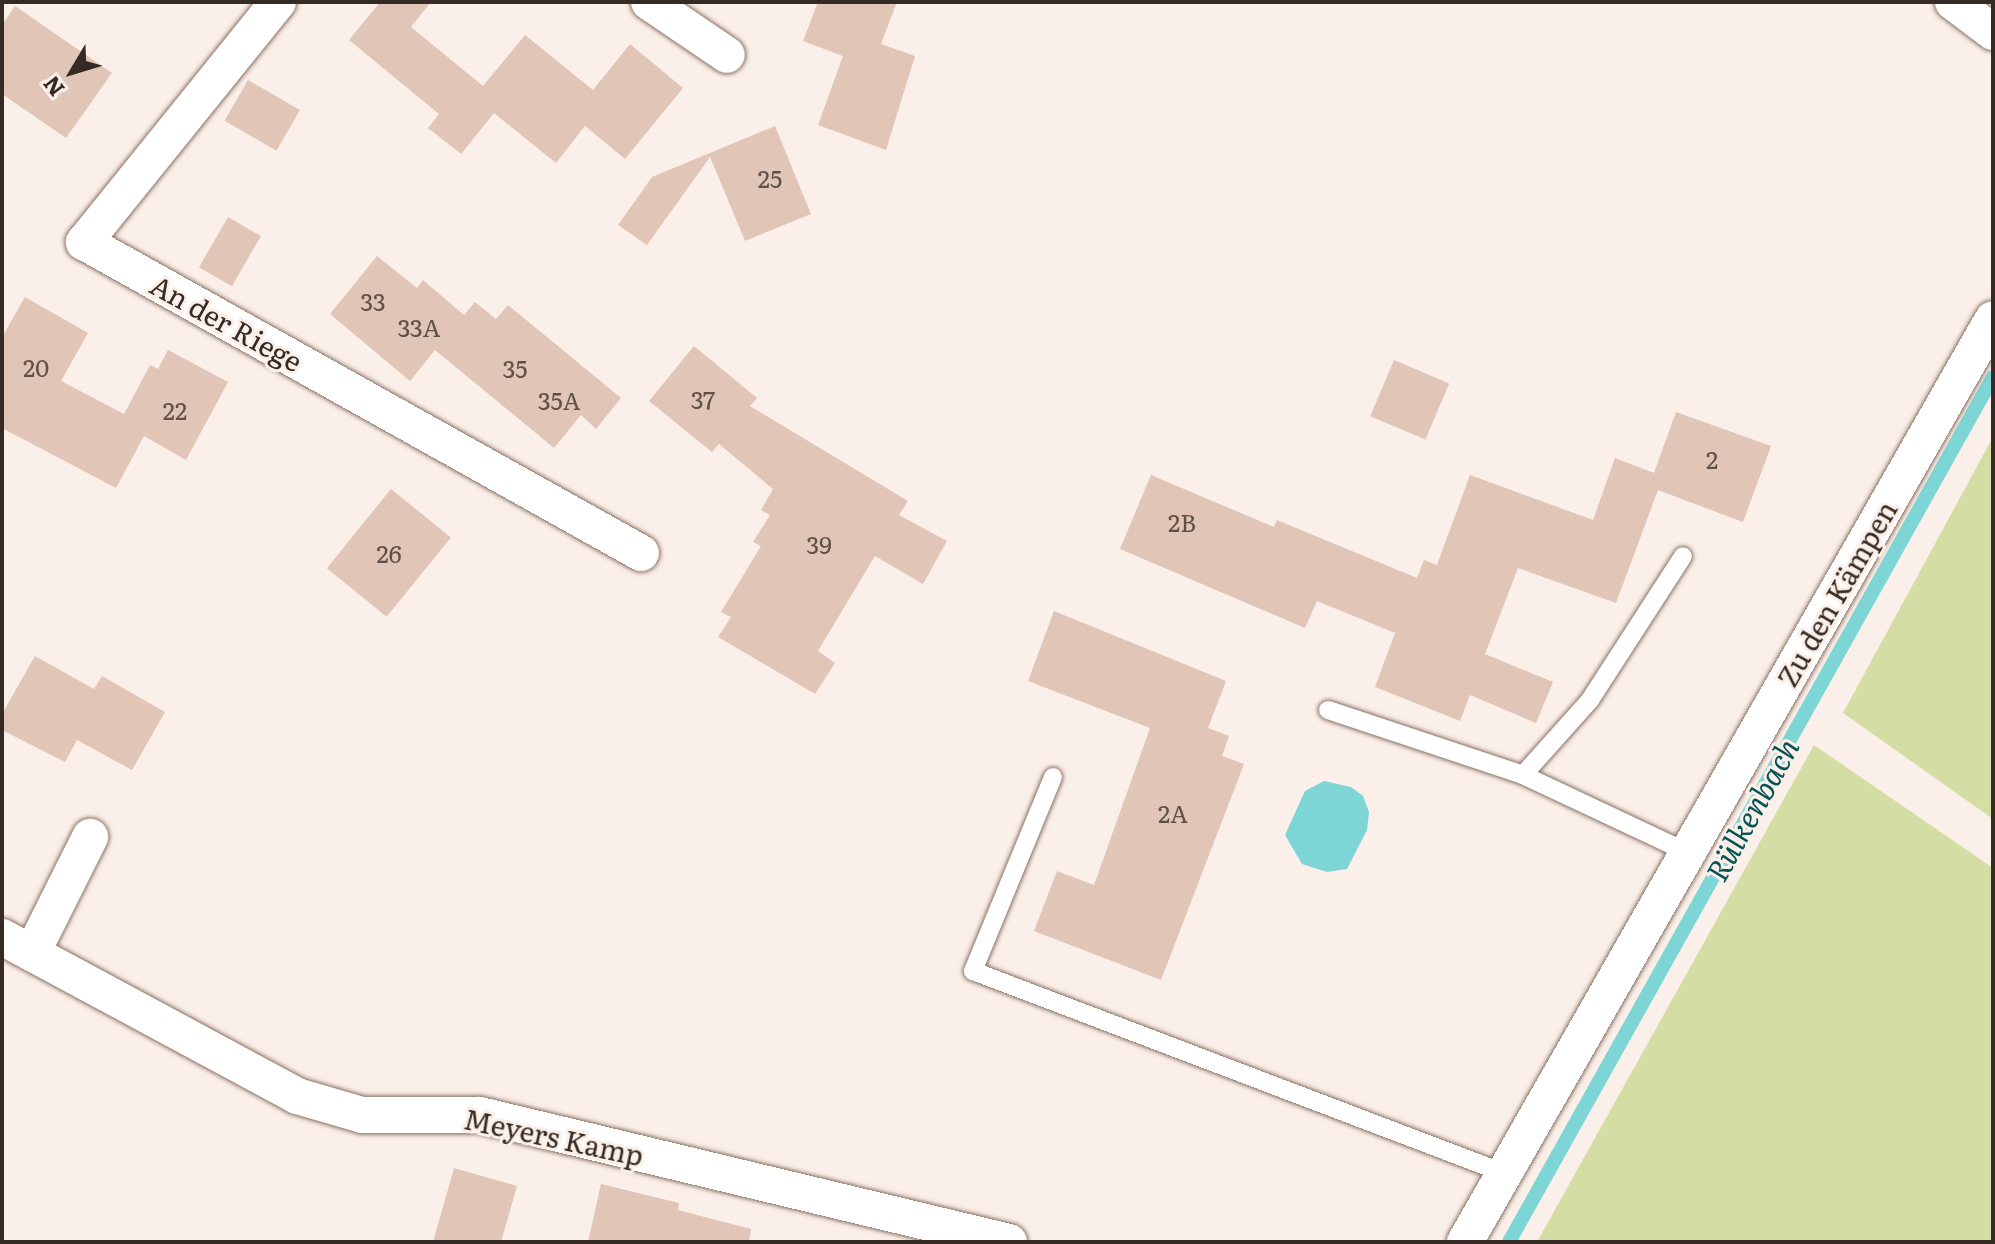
<!DOCTYPE html>
<html>
<head>
<meta charset="utf-8">
<style>
  body { margin:0 }
  #map { position:relative; width:1995px; height:1244px; overflow:hidden; background:#fbefe9; font-family:Literata,serif }
  div>[style] { position:absolute }
  .green>* { inset:0; background:#d4dea4 }
  .water>* { inset:0; background:#7ed5d5 }
  .stream>* { height:14px; margin:-7px; padding:0 7px; transform-origin:7px; border-radius:7px; background:#7ed5d5 }
  .building>* { inset:0; background:#e1c5b6; transform-origin:0 0 }
  .roads { filter:drop-shadow(0 0 2px #8a7163) drop-shadow(0 0 2px #8a7163) }
  .service>* { height:18px; margin:-9px; padding:0 9px; transform-origin:9px; border-radius:9px; background:#fff }
  .minor>* { height:36px; margin:-18px; padding:0 18px; transform-origin:18px; border-radius:18px; background:#fff }
  span { translate:-50% -50%; white-space:nowrap; text-align:center; line-height:1.15; -webkit-text-stroke:6px #fbefe9; paint-order:stroke }
  .number-label { font-size:24px; color:#605148 }
  .number-label span { -webkit-text-stroke-width:0 }
  .street-label { font-size:28px; color:#352a24 }
  .water-label { font-size:30px; color:#035555; font-style:italic }
  .frame { position:absolute; inset:0; border:4px solid #352a24; pointer-events:none }
  .north { position:absolute; left:32px; top:32px; width:80px; height:80px; -webkit-text-stroke:6px #fbefe9; paint-order:stroke; rotate:232deg; font-size:22px; font-weight:700; line-height:32px; text-align:center; color:#352a24 }
  .north::after { content:''; display:block; margin:auto; width:28px; height:36px; background:#352a24; clip-path:polygon(50% 0,100% 100%,50% 72%,0 100%) }
</style>
</head>
<body>
<div id="map">
  <div class="green">
    <div style="clip-path:polygon(1993px 437px,1993px 819px,1843px 713px)"></div>
    <div style="clip-path:polygon(1814px 745px,1993px 868px,1993px 1242px,1537px 1242px)"></div>
  </div>
  <div class="water">
    <div style="clip-path:polygon(1324px 781px,1351px 787px,1363px 796px,1369px 812px,1367px 830px,1347px 869px,1327px 872px,1302px 864px,1285px 835px,1305px 791px)"></div>
  </div>
  <div class="stream">
    <div style="left:1509px;top:1242px;width:991px;rotate:-60.77deg"></div>
  </div>
  <div class="building">
    <div style="clip-path:polygon(380px 2px,431px 2px,411px 27px,483px 86px,525px 35px,593px 90px,630px 44px,683px 88px,625px 159px,585px 126px,556px 163px,494px 113px,461px 154px,428px 128px,439px 114px,349px 40px)"></div>
    <div style="clip-path:polygon(818px 2px,897px 2px,881px 44px,915px 56px,886px 150px,818px 125px,843px 56px,803px 41px)"></div>
    <div style="clip-path:polygon(15px 6px,112px 73px,66px 138px,2px 94px,2px 25px)"></div>
    <div style="left:248px;top:80px;width:60px;height:47px;rotate:30deg"></div>
    <div style="clip-path:polygon(775px 126px,811px 214px,745px 241px,710px 157px,647px 245px,618px 225px,652px 177px)"></div>
    <div style="left:228px;top:217px;width:38px;height:58px;rotate:30deg"></div>
    <div style="clip-path:polygon(377px 256px,417px 288px,423px 280px,464px 315px,475px 302px,496px 319px,508px 305px,621px 398px,596px 429px,581px 415px,554px 448px,435px 350px,410px 381px,330px 314px)"></div>
    <div style="clip-path:polygon(25px 297px,88px 333px,61px 381px,124px 414px,150px 365px,158px 369px,168px 350px,228px 382px,186px 460px,144px 436px,116px 488px,2px 428px,2px 337px)"></div>
    <div style="clip-path:polygon(694px 346px,757px 398px,750px 406px,908px 501px,899px 515px,947px 541px,923px 584px,875px 556px,818px 651px,835px 663px,815px 694px,718px 637px,731px 617px,721px 612px,761px 546px,753px 542px,770px 515px,761px 510px,773px 489px,719px 444px,712px 452px,649px 401px)"></div>
    <div style="left:1394px;top:360px;width:60px;height:61px;rotate:23deg"></div>
    <div style="clip-path:polygon(1676px 412px,1771px 446px,1743px 522px,1658px 490px,1616px 603px,1518px 568px,1485px 654px,1553px 682px,1536px 723px,1470px 695px,1460px 721px,1375px 687px,1395px 633px,1317px 601px,1305px 628px,1120px 549px,1151px 475px,1274px 527px,1277px 520px,1417px 578px,1424px 560px,1437px 565px,1470px 475px,1593px 520px,1615px 458px,1654px 473px)"></div>
    <div style="left:391px;top:489px;width:77px;height:102px;rotate:39deg"></div>
    <div style="clip-path:polygon(1054px 611px,1226px 681px,1208px 728px,1229px 736px,1222px 756px,1244px 764px,1161px 980px,1034px 931px,1057px 871px,1094px 885px,1150px 728px,1028px 681px)"></div>
    <div style="clip-path:polygon(35px 656px,94px 689px,102px 676px,165px 712px,132px 770px,77px 740px,65px 762px,2px 730px,2px 714px)"></div>
    <div style="clip-path:polygon(454px 1168px,517px 1186px,501px 1242px,433px 1242px)"></div>
    <div style="clip-path:polygon(601px 1184px,679px 1203px,678px 1210px,751px 1229px,749px 1242px,588px 1242px)"></div>
  </div>
  <div class="roads">
    <div class="service">
      <div style="left:1328px;top:710px;width:206px;rotate:18.4deg"></div>
      <div style="left:1523px;top:775px;width:183px;rotate:25.2deg"></div>
      <div style="left:1523px;top:775px;width:101px;rotate:-48.2deg"></div>
      <div style="left:1590px;top:700px;width:171px;rotate:-57.1deg"></div>
      <div style="left:1053px;top:777px;width:210px;rotate:112.4deg"></div>
      <div style="left:973px;top:971px;width:568px;rotate:20.83deg"></div>
    </div>
    <div class="minor">
      <div style="left:278px;top:2px;width:309px;rotate:128.9deg"></div>
      <div style="left:84px;top:242px;width:638px;rotate:29.18deg"></div>
      <div style="left:649px;top:2px;width:94px;rotate:34.2deg"></div>
      <div style="left:1953px;top:2px;width:50px;rotate:36.9deg"></div>
      <div style="left:2px;top:937px;width:335px;rotate:28.3deg"></div>
      <div style="left:297px;top:1096px;width:68px;rotate:16.3deg"></div>
      <div style="left:362px;top:1115px;width:118px"></div>
      <div style="left:480px;top:1115px;width:544px;rotate:13.5deg"></div>
      <div style="left:32px;top:953px;width:130px;rotate:-63.4deg"></div>
      <div style="left:1465px;top:1242px;width:1063px;rotate:-60.23deg"></div>
    </div>
  </div>
  <div class="number-label">
    <span style="left:770px;top:178px">25</span>
    <span style="left:373px;top:301px">33</span>
    <span style="left:419px;top:327px">33A</span>
    <span style="left:36px;top:367px">20</span>
    <span style="left:515px;top:368px">35</span>
    <span style="left:703px;top:399px">37</span>
    <span style="left:559px;top:400px">35A</span>
    <span style="left:175px;top:410px">22</span>
    <span style="left:1712px;top:459px">2</span>
    <span style="left:1182px;top:522px">2B</span>
    <span style="left:819px;top:544px">39</span>
    <span style="left:389px;top:553px">26</span>
    <span style="left:1173px;top:813px">2A</span>
  </div>
  <div class="street-label">
    <span style="left:227px;top:322px;rotate:29deg">An der Riege</span>
    <span style="left:1836px;top:593px;rotate:-60deg">Zu den Kämpen</span>
    <span style="left:554px;top:1136px;rotate:12deg">Meyers Kamp</span>
  </div>
  <div class="water-label">
    <span style="left:1751px;top:809px;rotate:-61deg">Rülkenbach</span>
  </div>
  <div class="frame"></div>
  <div class="north">N</div>
</div>
</body>
</html>
